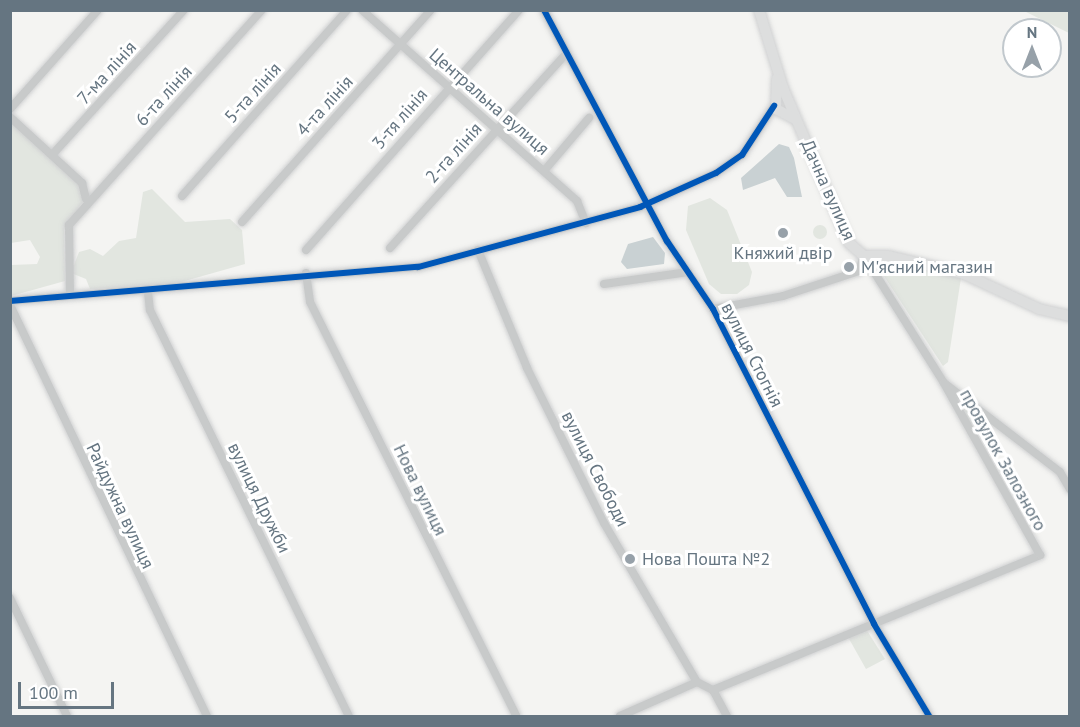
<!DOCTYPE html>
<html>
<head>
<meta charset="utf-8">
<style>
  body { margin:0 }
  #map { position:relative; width:1080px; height:727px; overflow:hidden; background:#f4f4f2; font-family:"PT Sans",sans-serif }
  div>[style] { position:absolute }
  .green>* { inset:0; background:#e2e6e0 }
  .round { border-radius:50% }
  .water>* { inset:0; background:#c9d1d3 }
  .roads { filter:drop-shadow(0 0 2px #d0d1d2) drop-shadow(0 0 2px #d0d1d2) }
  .street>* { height:8px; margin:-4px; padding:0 4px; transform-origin:4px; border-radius:4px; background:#c8caca }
  .secondary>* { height:10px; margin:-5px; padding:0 5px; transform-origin:5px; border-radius:5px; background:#dddede }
  .cycleway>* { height:6px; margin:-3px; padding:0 3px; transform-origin:3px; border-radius:3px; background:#0057b8 }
  .dots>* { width:16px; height:16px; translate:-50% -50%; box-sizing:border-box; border:3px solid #fff; border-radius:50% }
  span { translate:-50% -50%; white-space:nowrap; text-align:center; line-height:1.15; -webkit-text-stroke:6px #fff; paint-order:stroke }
  .street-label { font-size:18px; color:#657581 }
  .poi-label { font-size:18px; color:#657581 }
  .left { translate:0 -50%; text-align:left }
  .frame { position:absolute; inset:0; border:12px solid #657581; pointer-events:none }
  .north { position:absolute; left:1002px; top:18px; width:60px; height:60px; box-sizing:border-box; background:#fff; border:2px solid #c1c8cd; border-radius:50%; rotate:0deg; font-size:16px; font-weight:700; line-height:24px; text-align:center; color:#657581 }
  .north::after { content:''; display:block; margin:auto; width:21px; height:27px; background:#97a1a9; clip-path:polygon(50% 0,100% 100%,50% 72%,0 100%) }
  .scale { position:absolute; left:18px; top:682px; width:96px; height:27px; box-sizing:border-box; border:3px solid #657581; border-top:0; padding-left:8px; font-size:18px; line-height:21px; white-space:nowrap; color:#657581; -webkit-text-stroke:4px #fff; paint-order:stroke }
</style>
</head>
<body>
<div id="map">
  <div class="green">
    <div style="clip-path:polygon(1024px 11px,1069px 11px,1069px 33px)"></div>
    <div style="clip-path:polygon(10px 122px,80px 186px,84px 200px,64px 230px,65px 281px,11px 296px,11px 265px,37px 264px,40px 257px,30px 240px,11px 243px)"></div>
    <div style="clip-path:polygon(152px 189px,185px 222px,230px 219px,242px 230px,245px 264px,167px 286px,90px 289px,86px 279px,71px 273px,79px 252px,90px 249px,103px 256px,119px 241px,136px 238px,143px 192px)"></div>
    <div style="clip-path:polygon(710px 198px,727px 210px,752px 272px,749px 285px,737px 294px,721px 294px,709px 284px,686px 230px,688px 206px)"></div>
    <div class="round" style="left:813px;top:225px;width:14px;height:14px"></div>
    <div style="clip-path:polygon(878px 257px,961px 278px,948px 362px,943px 366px,876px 264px)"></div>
    <div style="clip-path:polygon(962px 401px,980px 417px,971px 424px,958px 403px)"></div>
    <div style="clip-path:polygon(866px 629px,885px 659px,866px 669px,848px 637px)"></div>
  </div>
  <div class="water">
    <div style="clip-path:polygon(779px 144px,789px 147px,794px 158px,802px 197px,787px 197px,775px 178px,743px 190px,741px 178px)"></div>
    <div style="clip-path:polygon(653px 237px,665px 253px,664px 264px,627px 269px,621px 262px,628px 244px)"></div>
  </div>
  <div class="roads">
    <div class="street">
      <div style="left:362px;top:10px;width:288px;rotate:41.6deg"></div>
      <div style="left:577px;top:201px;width:24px;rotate:68deg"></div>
      <div style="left:544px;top:10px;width:262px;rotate:62deg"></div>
      <div style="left:667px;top:241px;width:82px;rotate:55.9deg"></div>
      <div style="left:713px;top:309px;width:354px;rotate:62.9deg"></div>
      <div style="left:874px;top:624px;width:107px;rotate:59.1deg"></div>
      <div style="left:10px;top:109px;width:132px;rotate:-48.4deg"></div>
      <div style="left:10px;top:117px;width:98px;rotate:42.5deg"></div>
      <div style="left:82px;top:183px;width:16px;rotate:76deg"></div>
      <div style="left:52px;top:155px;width:196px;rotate:-47.7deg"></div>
      <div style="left:544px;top:171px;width:70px;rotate:-49.7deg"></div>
      <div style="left:182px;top:196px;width:249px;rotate:-48.4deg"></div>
      <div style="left:242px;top:222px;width:284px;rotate:-48.3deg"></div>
      <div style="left:390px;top:248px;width:263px;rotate:-47.8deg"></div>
      <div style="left:306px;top:250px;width:321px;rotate:-48.4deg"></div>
      <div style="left:478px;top:250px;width:128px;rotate:67.4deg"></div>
      <div style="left:527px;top:368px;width:173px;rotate:63.6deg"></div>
      <div style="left:604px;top:523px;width:184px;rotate:59.7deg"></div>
      <div style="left:697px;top:682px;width:18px;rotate:27deg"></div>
      <div style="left:713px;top:690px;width:30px;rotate:62deg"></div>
      <div style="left:864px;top:256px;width:150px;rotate:57.8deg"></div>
      <div style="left:944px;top:383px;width:146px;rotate:37.5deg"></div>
      <div style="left:1060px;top:472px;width:20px;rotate:60deg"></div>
      <div style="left:306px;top:273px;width:29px;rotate:82deg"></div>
      <div style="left:310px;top:302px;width:462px;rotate:63.5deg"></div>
      <div style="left:604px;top:284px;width:85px;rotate:-8.1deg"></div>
      <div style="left:148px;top:292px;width:18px;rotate:84deg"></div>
      <div style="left:150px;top:310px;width:452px;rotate:63.9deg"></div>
      <div style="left:70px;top:295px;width:70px;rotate:-90.8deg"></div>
      <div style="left:69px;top:225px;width:289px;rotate:-48.1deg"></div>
      <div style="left:10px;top:301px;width:409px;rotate:-4.8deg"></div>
      <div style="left:418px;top:267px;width:230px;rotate:-15.1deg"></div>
      <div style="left:640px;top:207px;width:83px;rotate:-24.1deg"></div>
      <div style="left:716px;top:173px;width:32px;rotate:-35deg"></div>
      <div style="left:742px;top:155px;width:59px;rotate:-56.9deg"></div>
      <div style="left:10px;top:305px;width:456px;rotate:64.4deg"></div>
      <div style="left:713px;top:309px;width:71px;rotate:-10.5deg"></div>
      <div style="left:783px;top:296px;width:80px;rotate:-18.2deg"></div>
      <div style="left:859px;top:271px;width:16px;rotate:-72deg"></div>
      <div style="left:10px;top:598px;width:131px;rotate:64.2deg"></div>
      <div style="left:713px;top:690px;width:354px;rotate:-22.4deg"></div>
      <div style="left:1040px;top:555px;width:197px;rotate:-119.2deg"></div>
      <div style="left:620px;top:716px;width:84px;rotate:-23.8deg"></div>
    </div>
    <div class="secondary">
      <div style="left:759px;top:10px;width:82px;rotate:72.9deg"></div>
      <div style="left:783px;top:88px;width:168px;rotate:66.9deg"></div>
      <div style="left:849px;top:243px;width:20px;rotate:41deg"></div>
      <div style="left:864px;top:256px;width:25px"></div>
      <div style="left:889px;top:256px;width:77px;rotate:13.5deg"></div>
      <div style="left:964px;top:274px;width:83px;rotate:25deg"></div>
      <div style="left:1039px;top:309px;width:32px;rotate:13deg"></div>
      <div style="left:777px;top:79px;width:30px;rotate:92deg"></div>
      <div style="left:776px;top:109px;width:21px;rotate:28deg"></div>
    </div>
  </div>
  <div class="cycleway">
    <div style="left:544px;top:10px;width:262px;rotate:62deg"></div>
    <div style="left:667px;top:241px;width:82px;rotate:55.9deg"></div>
    <div style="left:713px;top:309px;width:354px;rotate:62.9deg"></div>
    <div style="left:874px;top:624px;width:107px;rotate:59.1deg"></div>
    <div style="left:10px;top:301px;width:409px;rotate:-4.8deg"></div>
    <div style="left:418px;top:267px;width:230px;rotate:-15.1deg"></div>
    <div style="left:640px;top:207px;width:83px;rotate:-24.1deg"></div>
    <div style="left:716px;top:173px;width:32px;rotate:-35deg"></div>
    <div style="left:742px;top:155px;width:59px;rotate:-56.9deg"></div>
  </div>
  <div class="dots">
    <div style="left:783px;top:233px;background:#97a1a9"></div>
    <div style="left:849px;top:267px;background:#97a1a9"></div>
    <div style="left:630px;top:559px;background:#97a1a9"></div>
  </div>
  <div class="street-label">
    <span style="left:107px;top:73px;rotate:-48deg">7-ма лінія</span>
    <span style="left:253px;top:93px;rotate:-48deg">5-та лінія</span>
    <span style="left:164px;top:96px;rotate:-48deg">6-та лінія</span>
    <span style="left:489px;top:102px;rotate:41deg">Центральна вулиця</span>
    <span style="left:325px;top:106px;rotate:-48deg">4-та лінія</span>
    <span style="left:400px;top:119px;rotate:-49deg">3-тя лінія</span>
    <span style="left:454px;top:153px;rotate:-48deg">2-га лінія</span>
    <span style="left:828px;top:190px;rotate:66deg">Дачна вулиця</span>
    <span style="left:752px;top:355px;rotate:63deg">вулиця Стогнія</span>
    <span style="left:1003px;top:460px;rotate:61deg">провулок Залозного</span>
    <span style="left:595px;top:469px;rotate:63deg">вулиця Свободи</span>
    <span style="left:420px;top:490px;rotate:64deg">Нова вулиця</span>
    <span style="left:259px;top:498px;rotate:64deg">вулиця Дружби</span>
    <span style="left:120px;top:506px;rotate:65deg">Райдужна вулиця</span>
  </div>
  <div class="poi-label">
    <span style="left:783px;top:253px">Княжий двір</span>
    <span class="left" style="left:861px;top:267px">М'ясний магазин</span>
    <span class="left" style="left:642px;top:559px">Нова Пошта №2</span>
  </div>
  <div class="frame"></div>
  <div class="north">N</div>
  <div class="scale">100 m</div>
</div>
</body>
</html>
